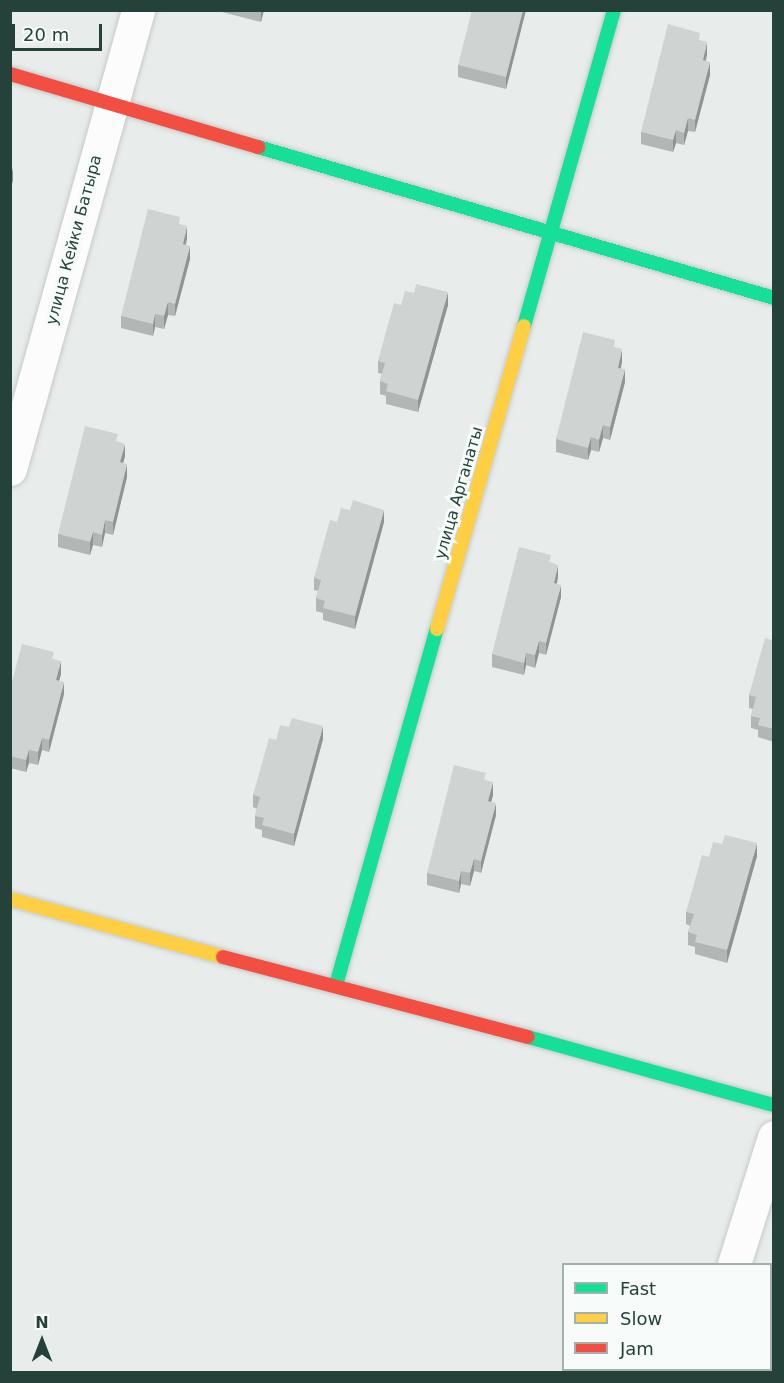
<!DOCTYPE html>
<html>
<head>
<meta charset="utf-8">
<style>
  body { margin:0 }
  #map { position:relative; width:784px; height:1383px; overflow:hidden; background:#e8edeb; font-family:"DejaVu Sans",sans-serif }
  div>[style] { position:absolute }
  .roads { filter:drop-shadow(0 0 2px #c5cac8) drop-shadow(0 0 2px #c5cac8) }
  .street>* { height:33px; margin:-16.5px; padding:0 16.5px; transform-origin:16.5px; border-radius:16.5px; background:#fcfcfc }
  .fast>* { height:14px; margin:-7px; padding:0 7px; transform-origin:7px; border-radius:7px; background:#16e098 }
  .slow>* { height:14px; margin:-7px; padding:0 7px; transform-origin:7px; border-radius:7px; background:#ffcf43 }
  .jam>* { height:14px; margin:-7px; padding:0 7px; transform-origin:7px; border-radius:7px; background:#f24e42 }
  .wall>* { inset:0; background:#b2b6b5 }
  .shaded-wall>* { inset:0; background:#919493 }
  .building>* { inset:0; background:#cfd4d2 }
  span { translate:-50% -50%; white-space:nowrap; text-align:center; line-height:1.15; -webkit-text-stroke:6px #f7fbf9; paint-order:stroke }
  .street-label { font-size:16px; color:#24423a }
  .frame { position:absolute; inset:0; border:12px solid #24423a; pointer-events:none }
  .legend { position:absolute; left:562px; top:1263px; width:210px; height:108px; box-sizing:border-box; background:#f7fbf9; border:2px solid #a3b1ad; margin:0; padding:8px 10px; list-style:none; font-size:18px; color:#24423a }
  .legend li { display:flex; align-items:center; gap:12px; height:30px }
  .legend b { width:30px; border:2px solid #a3b1ad }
  .north { position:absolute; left:12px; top:1311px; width:60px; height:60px; -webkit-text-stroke:4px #f7fbf9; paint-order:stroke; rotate:0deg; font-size:16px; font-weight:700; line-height:24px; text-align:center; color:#24423a }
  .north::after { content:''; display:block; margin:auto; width:21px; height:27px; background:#24423a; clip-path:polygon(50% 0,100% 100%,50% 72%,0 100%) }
  .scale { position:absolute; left:12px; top:24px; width:90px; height:27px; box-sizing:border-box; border:3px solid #24423a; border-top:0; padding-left:8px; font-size:18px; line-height:21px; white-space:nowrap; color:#24423a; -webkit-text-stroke:4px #f7fbf9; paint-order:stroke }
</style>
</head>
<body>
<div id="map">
  <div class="roads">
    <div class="street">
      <div style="left:10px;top:469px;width:477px;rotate:-74.4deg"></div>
      <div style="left:734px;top:1264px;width:133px;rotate:-72.5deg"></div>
      <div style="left:701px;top:1372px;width:2px;rotate:-63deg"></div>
    </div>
    <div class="fast">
      <div style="left:258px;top:147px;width:538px;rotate:16.31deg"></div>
      <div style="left:524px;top:326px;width:329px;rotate:-74.1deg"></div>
      <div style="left:336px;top:985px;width:370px;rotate:-74.2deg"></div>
      <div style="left:528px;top:1037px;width:255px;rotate:15.5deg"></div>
    </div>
    <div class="slow">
      <div style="left:437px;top:629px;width:315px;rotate:-74deg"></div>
      <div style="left:10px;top:899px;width:221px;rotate:15.2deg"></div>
    </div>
    <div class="jam">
      <div style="left:10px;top:74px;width:259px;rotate:16.4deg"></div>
      <div style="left:223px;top:957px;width:315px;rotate:14.7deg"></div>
    </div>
  </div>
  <div class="wall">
    <div style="clip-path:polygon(214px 10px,264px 10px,261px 22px)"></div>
    <div style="clip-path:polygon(526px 10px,506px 89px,458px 77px,458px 65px)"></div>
    <div style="clip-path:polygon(700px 40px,707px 54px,706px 61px,710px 75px,695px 132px,688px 131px,684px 145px,676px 143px,673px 152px,641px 144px,641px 132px)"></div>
    <div style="clip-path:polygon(180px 224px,187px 238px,186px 245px,190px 259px,175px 316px,168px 315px,164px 329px,155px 327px,153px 336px,121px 328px,121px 316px)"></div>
    <div style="clip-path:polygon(401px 305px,448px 305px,418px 412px,386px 404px,386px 396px,380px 394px,380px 381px,382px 374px,378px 373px,378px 361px)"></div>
    <div style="clip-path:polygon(615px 347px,622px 362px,621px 368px,625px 382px,610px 440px,603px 438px,599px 452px,591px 450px,588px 460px,556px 452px,556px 439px)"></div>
    <div style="clip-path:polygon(118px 442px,125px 456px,123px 463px,127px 477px,113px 535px,105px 533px,102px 547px,93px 545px,90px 555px,58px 547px,58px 534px)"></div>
    <div style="clip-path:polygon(337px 522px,384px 522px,355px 629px,323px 620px,323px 613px,316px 611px,316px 598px,318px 591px,314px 590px,314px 578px)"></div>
    <div style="clip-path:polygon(551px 562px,558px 577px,557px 584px,561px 597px,546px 655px,539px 653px,535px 668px,526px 665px,524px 675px,492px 667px,492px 654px)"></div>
    <div style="clip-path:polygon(774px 635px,774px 742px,758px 737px,758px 730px,751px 728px,751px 716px,753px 709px,749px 708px,749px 695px)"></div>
    <div style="clip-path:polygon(54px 659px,61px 674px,59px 681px,64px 694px,49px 752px,42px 750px,38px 765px,29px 763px,26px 772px,10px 768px,10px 689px)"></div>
    <div style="clip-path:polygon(323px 739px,294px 846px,262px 837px,262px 830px,255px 828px,255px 816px,257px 809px,253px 807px,253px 795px,276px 740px)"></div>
    <div style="clip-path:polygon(486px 780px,493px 795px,491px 802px,496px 815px,481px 873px,474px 871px,470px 886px,461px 884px,459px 893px,427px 885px,427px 873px)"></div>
    <div style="clip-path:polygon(757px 856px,727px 963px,695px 954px,695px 947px,688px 945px,688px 932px,690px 926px,686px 924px,686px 912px,709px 857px)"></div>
  </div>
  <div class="shaded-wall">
    <div style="clip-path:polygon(261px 10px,264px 10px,261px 22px)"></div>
    <div style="clip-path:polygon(523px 10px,526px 10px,506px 89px,506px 77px)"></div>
    <div style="clip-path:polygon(707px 42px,707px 54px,703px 73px,703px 60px)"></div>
    <div style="clip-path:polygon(710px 62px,710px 75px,695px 132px,695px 120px)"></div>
    <div style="clip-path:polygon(688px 118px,688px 131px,684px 145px,684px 133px)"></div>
    <div style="clip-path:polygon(676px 130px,676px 143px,673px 152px,673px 140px)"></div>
    <div style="clip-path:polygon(13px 168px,13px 181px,10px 190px,10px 178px)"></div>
    <div style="clip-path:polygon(187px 226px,187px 238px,183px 257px,183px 244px)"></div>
    <div style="clip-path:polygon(190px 246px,190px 259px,175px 316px,175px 304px)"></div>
    <div style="clip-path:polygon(448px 292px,448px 305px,418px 412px,418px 400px)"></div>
    <div style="clip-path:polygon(168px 302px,168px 315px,164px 329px,164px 316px)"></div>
    <div style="clip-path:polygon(155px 314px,155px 327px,153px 336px,153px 324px)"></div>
    <div style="clip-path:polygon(622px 349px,622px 362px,618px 380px,618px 368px)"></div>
    <div style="clip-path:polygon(625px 369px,625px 382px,610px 440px,610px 427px)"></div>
    <div style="clip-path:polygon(603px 425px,603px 438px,599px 452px,599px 440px)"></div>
    <div style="clip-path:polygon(591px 437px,591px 450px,588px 460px,588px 448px)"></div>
    <div style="clip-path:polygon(125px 444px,125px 456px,120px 475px,120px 462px)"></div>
    <div style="clip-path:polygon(127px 464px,127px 477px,113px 535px,113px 522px)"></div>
    <div style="clip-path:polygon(384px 510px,384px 522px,355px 629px,355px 616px)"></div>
    <div style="clip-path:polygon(105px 520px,105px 533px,102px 547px,102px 535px)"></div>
    <div style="clip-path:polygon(93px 532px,93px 545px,90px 555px,90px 542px)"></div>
    <div style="clip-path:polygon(558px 565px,558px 577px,554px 595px,554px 583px)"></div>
    <div style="clip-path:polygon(561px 585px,561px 597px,546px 655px,546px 643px)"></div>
    <div style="clip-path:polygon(539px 641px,539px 653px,535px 668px,535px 655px)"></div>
    <div style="clip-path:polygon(526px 653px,526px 665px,524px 675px,524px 663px)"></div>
    <div style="clip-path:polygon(61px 661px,61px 674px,56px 692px,56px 680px)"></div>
    <div style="clip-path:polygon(64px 682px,64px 694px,49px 752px,49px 740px)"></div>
    <div style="clip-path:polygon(323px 726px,323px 739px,294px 846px,294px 834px)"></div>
    <div style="clip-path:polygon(42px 738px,42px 750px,38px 765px,38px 752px)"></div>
    <div style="clip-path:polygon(29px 750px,29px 763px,26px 772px,26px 760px)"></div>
    <div style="clip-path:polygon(493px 782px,493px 795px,488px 814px,488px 801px)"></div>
    <div style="clip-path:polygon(496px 803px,496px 815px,481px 873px,481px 861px)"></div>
    <div style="clip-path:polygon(757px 843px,757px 856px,727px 963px,727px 950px)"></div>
    <div style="clip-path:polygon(474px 859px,474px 871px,470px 886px,470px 873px)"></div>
    <div style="clip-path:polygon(461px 871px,461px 884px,459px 893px,459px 881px)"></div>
  </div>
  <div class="building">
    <div style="clip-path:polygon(472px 10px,523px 10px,506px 77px,458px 65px)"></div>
    <div style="clip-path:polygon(668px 24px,700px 33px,699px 40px,707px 42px,703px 60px,710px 62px,695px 120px,688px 118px,684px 133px,676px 130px,673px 140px,641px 132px)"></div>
    <div style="clip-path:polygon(10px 167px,13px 168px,10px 178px)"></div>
    <div style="clip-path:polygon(148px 209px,180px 217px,179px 224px,187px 226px,183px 244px,190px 246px,175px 304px,168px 302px,164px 316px,155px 314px,153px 324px,121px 316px)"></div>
    <div style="clip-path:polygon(416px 284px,448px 292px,418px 400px,386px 391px,388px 384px,380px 381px,385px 363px,378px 361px,394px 303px,401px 305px,405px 291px,414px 293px)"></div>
    <div style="clip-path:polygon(583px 332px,615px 340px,614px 347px,622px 349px,618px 368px,625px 369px,610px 427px,603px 425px,599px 440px,591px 437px,588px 448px,556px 439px)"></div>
    <div style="clip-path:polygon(85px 426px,118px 434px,116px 441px,125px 444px,120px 462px,127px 464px,113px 522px,105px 520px,102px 535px,93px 532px,90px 542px,58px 534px)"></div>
    <div style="clip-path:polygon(353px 500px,384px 510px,355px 616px,323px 608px,325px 601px,316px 598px,321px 580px,314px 578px,330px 520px,337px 522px,341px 508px,350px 510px)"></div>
    <div style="clip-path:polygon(519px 547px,551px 555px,549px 562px,558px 565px,554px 583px,561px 585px,546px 643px,539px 641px,535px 655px,526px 653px,524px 663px,492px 654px)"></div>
    <div style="clip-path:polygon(774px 635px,774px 729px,758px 725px,760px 718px,751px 716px,756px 697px,749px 695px,765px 638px,772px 640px)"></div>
    <div style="clip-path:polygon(22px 644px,54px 652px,52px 659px,61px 661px,56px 680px,64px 682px,49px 740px,42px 738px,38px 752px,29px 750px,26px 760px,10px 756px,10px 689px)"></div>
    <div style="clip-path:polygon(292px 718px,323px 726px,294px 834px,262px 825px,264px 818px,255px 816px,260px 797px,253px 795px,269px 738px,276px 740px,280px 725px,289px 727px)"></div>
    <div style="clip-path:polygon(454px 765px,486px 773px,484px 780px,493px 782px,488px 801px,496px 803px,481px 861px,474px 859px,470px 873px,461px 871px,459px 881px,427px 873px)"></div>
    <div style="clip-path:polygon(725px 835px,757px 843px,727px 950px,695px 942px,697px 935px,688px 932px,694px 914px,686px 912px,702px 855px,709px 857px,713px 842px,722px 844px)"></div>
  </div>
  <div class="street-label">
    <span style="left:74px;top:240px;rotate:-75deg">улица Кейки Батыра</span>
    <span style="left:459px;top:493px;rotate:-74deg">улица Арганаты</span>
  </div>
  <div class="frame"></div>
  <ul class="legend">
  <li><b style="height:8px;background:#16e098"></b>Fast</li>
  <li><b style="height:8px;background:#ffcf43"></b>Slow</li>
  <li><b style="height:8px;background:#f24e42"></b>Jam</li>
  </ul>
  <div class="north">N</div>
  <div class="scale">20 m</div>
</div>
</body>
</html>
